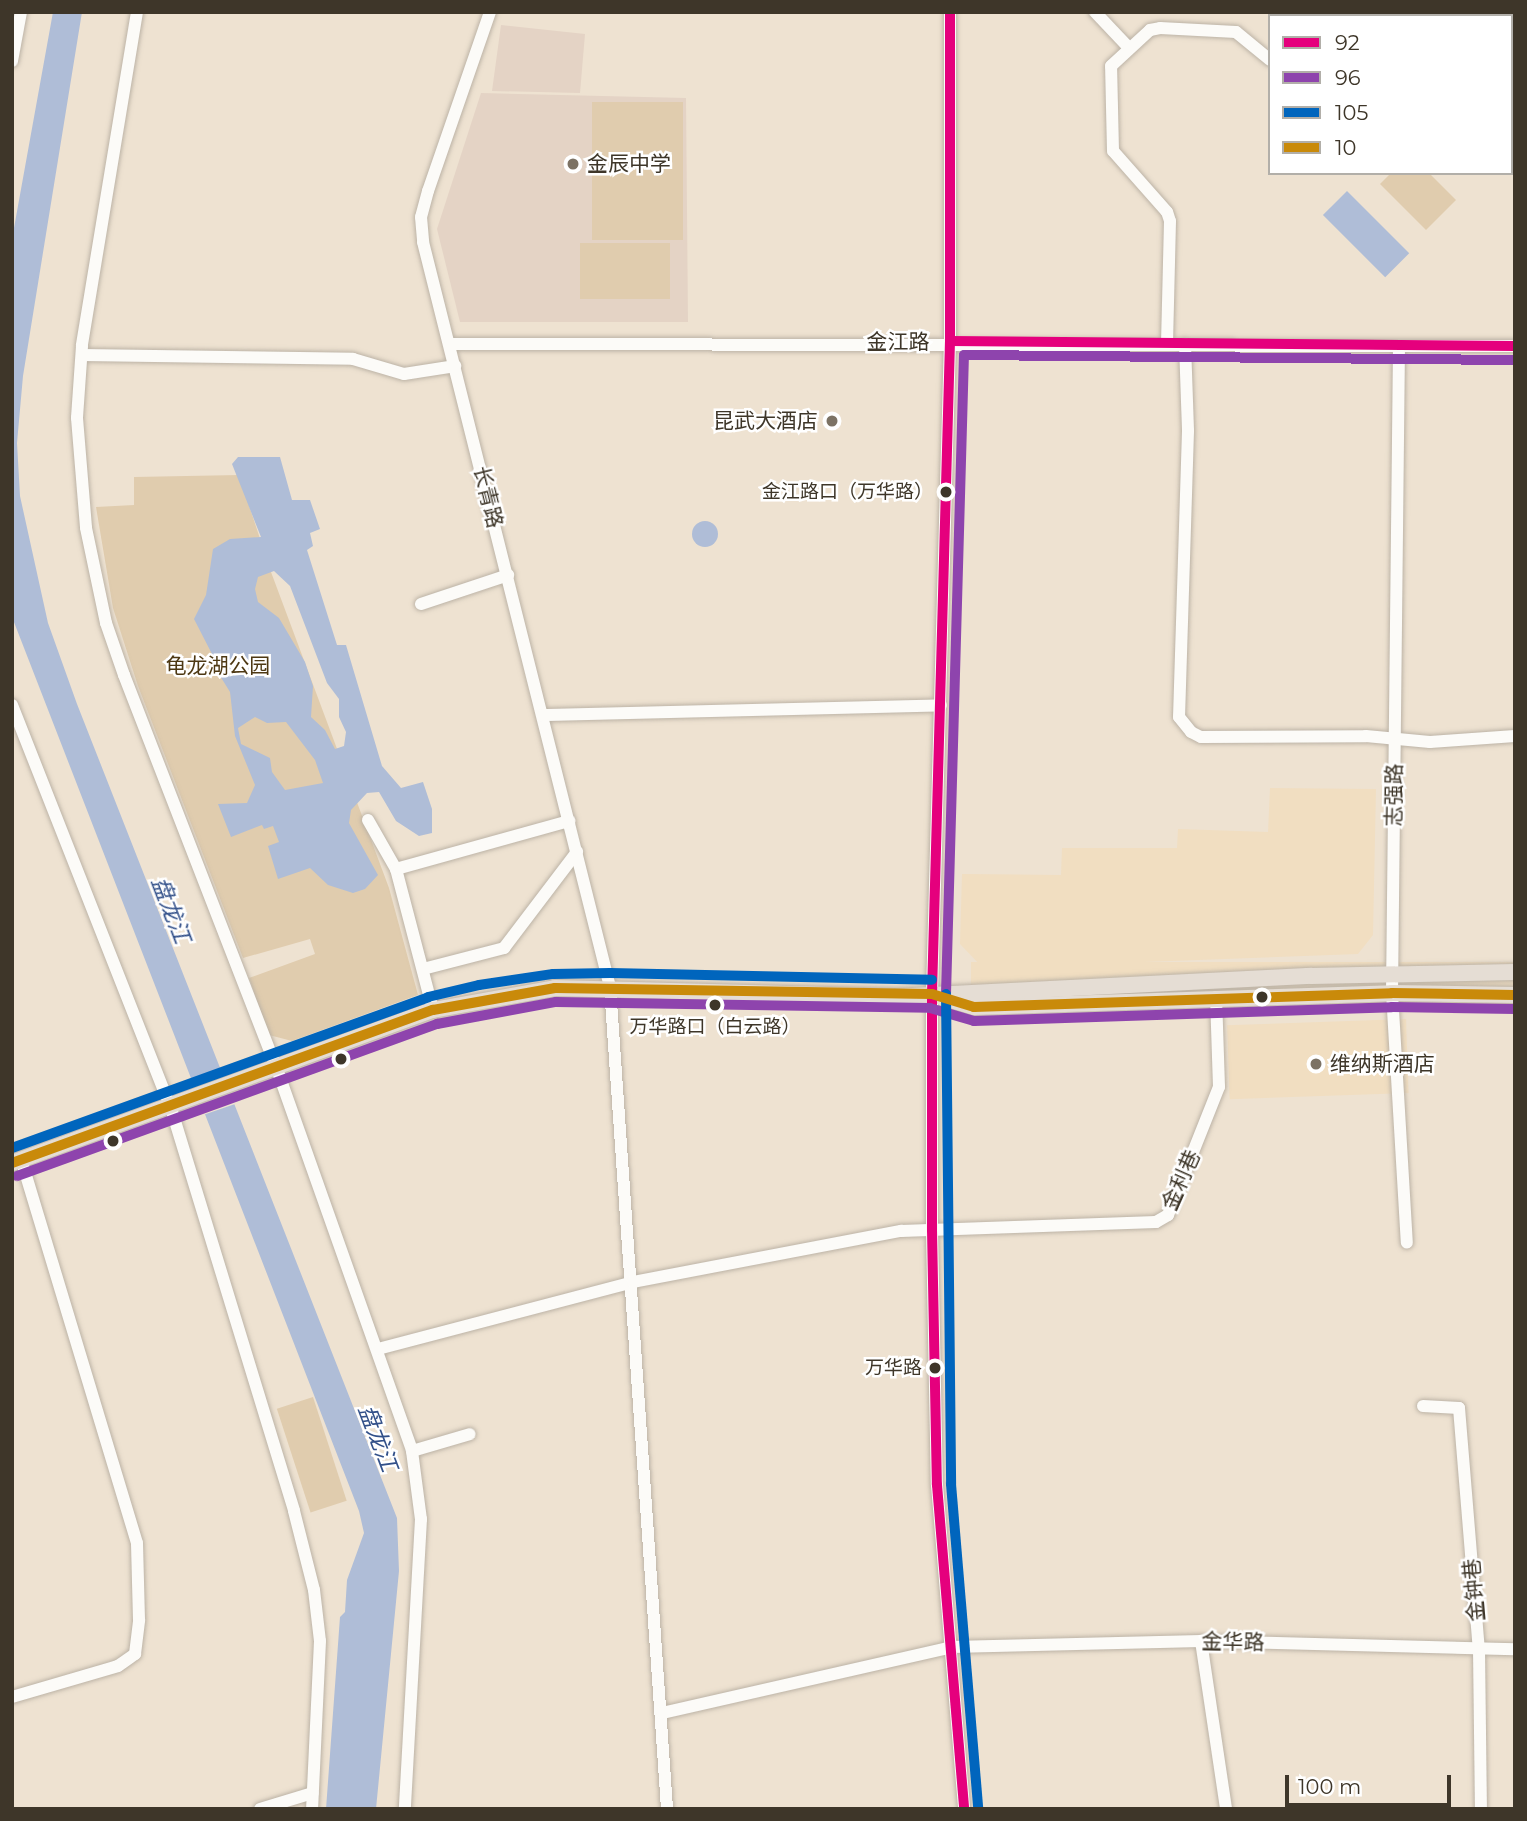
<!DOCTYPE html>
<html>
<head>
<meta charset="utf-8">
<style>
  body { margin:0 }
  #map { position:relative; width:1527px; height:1821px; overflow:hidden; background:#eee2d1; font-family:Montserrat,"Noto Sans SC",sans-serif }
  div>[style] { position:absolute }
  .built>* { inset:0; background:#f1dec1; transform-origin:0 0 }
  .education>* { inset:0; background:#e4d3c5 }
  .green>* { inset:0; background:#e0ccae; transform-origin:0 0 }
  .water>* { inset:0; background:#afbdd7; transform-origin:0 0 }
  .round { border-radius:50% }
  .pier>* { inset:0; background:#eee2d1 }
  .roads { filter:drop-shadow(0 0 2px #bcb3a6) drop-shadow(0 0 2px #bcb3a6) }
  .minor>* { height:12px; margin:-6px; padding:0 6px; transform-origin:6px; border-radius:6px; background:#fcfbf8 }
  .major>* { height:16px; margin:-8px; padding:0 8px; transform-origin:8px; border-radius:8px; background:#e5ddd4 }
  .bus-1>* { height:10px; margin:-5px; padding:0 5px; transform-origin:5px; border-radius:5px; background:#e5007d }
  .bus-2>* { height:10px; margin:-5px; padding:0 5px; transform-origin:5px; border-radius:5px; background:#8e44ad }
  .bus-3>* { height:10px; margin:-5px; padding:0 5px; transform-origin:5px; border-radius:5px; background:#0065bd }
  .bus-4>* { height:10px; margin:-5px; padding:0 5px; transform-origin:5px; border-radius:5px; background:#c98a0a }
  .dots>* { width:19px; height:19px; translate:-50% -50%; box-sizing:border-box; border:4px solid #fff; border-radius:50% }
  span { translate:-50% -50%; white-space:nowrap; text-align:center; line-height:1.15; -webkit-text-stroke:5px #fff; paint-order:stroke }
  .bus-label { font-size:19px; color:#3e3629 }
  .right { translate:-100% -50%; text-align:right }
  .poi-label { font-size:21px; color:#3e3629 }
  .left { translate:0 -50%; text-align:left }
  .street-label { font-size:21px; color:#3e3629 }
  .park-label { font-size:21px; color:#4d3813 }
  .water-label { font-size:23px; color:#325089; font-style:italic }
  .frame { position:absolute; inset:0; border:14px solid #3e3629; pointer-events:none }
  .legend { position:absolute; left:1268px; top:14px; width:245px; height:161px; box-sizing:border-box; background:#fff; border:2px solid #b2afa9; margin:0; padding:9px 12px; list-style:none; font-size:21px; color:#3e3629 }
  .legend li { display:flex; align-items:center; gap:14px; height:35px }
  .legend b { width:35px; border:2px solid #b2afa9 }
  .scale { position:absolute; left:1285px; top:1775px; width:166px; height:32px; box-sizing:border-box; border:4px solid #3e3629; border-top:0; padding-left:9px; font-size:21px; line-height:24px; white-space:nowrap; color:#3e3629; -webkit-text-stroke:5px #fff; paint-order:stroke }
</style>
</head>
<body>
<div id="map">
  <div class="built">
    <div style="clip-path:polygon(1270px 788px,1376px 789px,1373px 935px,1358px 954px,983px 968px,960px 944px,962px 874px,1061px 875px,1062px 848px,1177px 848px,1178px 829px,1268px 832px)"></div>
    <div style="left:1515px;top:962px;width:42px;height:544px;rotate:90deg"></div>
    <div style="left:1406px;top:1019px;width:74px;height:179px;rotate:88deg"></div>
  </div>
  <div class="education">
    <div style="clip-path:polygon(501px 25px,585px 34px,580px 93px,492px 91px)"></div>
    <div style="clip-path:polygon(481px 93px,686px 98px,688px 322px,460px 322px,437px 229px)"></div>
  </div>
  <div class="green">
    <div style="left:592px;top:102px;width:91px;height:138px"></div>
    <div style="clip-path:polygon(1391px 173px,1429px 173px,1456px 200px,1426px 230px,1380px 184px)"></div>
    <div style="left:580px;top:243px;width:90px;height:56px"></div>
    <div style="clip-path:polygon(239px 475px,271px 572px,389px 888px,418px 995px,292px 1041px,269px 1035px,249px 978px,315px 954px,310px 939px,243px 958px,138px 686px,113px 608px,96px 507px,134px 505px,134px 477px)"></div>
    <div style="left:313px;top:1397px;width:109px;height:38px;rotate:72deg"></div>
  </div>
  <div class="water">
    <div style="clip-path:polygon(53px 12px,82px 12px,23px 376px,17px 443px,20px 496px,48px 623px,77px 704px,397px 1518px,399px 1571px,376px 1809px,326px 1809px,340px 1617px,345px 1612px,347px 1580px,364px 1533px,359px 1511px,12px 617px,12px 239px)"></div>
    <div style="left:1347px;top:191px;width:88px;height:34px;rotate:45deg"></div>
    <div style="clip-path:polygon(evenodd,238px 457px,280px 457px,292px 500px,310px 500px,320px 529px,310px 533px,313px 546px,307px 550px,337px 645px,346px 645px,382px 766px,401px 788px,423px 782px,432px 809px,432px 833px,419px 836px,396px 821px,379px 792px,367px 793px,351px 810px,349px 823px,378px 875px,365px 889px,353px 893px,328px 885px,310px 868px,278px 879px,268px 846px,279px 842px,273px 826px,264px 829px,262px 825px,231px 837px,218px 804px,247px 803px,255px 785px,235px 736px,230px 692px,212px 663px,212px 654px,194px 619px,206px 595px,213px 549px,230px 539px,261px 537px,232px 464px,238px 457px,274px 571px,290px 586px,327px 683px,339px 699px,339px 717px,346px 732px,344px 746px,335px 749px,325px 730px,311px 717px,313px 686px,305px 662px,279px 618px,258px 602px,255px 589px,258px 577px,274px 571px,238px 457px,255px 717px,267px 723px,286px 722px,315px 760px,323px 783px,285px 790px,272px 772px,270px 758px,241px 744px,238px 728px,255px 717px)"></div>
    <div class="round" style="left:692px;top:521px;width:26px;height:26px"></div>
  </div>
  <div class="pier">
    <div style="clip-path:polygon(227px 1070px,238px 1103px,203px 1115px,186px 1085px)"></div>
  </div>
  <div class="roads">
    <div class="minor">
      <div style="left:137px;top:12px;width:338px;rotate:99.4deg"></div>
      <div style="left:82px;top:346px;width:72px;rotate:94deg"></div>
      <div style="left:77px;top:418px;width:110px;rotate:85.3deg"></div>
      <div style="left:86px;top:528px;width:97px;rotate:78.1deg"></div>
      <div style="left:106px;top:623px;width:55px;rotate:70.9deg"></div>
      <div style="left:124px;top:675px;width:423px;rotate:68.8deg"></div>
      <div style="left:277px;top:1069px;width:405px;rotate:70.5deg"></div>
      <div style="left:412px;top:1451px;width:69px;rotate:82.5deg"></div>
      <div style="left:421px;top:1519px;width:290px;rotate:93.2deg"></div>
      <div style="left:490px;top:12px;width:189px;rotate:109.1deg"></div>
      <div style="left:428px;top:191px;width:27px;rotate:105deg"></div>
      <div style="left:421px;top:217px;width:25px;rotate:85deg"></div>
      <div style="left:423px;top:242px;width:768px;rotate:75.91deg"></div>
      <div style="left:610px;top:987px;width:824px;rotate:86.03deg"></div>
      <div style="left:950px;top:12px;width:329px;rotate:90deg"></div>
      <div style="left:950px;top:341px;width:653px;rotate:91.58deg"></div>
      <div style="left:932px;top:994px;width:236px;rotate:90deg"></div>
      <div style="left:932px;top:1230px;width:255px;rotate:88.9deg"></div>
      <div style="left:937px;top:1485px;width:325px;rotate:85.2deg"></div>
      <div style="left:1095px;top:12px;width:50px;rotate:46.6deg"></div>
      <div style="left:1418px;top:16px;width:4px;rotate:-90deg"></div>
      <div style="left:12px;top:61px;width:50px;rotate:-79.6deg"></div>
      <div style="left:1511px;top:107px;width:4px"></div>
      <div style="left:450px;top:344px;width:1065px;rotate:0.11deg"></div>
      <div style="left:1167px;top:344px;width:123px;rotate:-88.6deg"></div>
      <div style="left:1170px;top:221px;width:9px;rotate:-108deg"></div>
      <div style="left:1167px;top:212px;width:81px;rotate:-131.5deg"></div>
      <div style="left:1113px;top:151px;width:85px;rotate:-91.3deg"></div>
      <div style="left:1111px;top:66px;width:53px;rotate:-42.7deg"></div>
      <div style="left:1150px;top:30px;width:10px;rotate:-11deg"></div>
      <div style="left:1160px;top:28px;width:76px;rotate:3deg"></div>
      <div style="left:1236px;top:32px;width:44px;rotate:39.5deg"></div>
      <div style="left:1185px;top:344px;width:87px;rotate:88deg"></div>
      <div style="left:1188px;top:431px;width:286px;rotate:91.8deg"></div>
      <div style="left:1179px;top:717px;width:19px;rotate:51deg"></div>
      <div style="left:1191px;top:732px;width:11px;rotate:27deg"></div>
      <div style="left:1201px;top:737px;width:165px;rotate:-0.3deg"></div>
      <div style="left:1366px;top:736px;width:64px;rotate:5.4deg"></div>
      <div style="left:1430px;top:742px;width:85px;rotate:-4deg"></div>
      <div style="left:1399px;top:346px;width:647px;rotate:90.62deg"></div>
      <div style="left:1392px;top:993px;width:250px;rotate:86.6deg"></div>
      <div style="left:82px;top:355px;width:271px;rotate:0.8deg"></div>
      <div style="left:353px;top:359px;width:53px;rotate:16.4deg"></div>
      <div style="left:404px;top:374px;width:52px;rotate:-8.9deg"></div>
      <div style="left:421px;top:604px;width:92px;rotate:-18.4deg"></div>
      <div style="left:12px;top:705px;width:433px;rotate:68.5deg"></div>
      <div style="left:171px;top:1108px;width:421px;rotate:73deg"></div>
      <div style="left:294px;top:1511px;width:81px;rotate:75.8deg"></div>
      <div style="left:314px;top:1590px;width:51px;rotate:83.3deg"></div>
      <div style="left:320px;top:1641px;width:168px;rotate:92.7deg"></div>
      <div style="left:543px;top:715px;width:398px;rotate:-1.4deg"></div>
      <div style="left:368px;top:820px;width:56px;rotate:60.3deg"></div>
      <div style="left:423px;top:969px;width:84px;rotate:-14.5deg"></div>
      <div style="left:504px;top:948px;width:121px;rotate:-52.8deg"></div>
      <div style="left:433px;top:1010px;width:146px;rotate:-104.7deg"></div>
      <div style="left:396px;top:869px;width:180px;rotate:-15.5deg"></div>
      <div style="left:378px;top:1349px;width:264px;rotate:-14.7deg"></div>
      <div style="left:633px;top:1282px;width:273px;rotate:-10.8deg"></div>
      <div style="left:901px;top:1231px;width:255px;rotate:-2deg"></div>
      <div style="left:1156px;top:1222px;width:14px;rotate:-30deg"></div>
      <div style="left:1168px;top:1215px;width:138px;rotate:-68.3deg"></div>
      <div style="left:1219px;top:1087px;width:90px;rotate:-91.9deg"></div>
      <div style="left:1423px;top:1406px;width:36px;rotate:3deg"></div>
      <div style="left:1459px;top:1408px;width:243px;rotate:85.3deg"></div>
      <div style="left:1479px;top:1650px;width:159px;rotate:89.3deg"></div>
      <div style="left:412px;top:1451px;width:60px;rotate:-16.3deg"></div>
      <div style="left:1201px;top:1641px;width:170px;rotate:81.5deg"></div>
      <div style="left:12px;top:1697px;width:110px;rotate:-16.3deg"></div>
      <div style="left:118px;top:1666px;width:21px;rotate:-35deg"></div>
      <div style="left:135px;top:1654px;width:34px;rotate:-83deg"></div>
      <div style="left:139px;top:1620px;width:77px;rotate:-91.5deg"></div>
      <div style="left:137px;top:1543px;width:401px;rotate:-106.8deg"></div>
      <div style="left:662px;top:1713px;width:297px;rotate:-12.8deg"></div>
      <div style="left:952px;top:1647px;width:249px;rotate:-1.4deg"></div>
      <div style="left:1201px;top:1641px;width:314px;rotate:1.5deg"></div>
      <div style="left:260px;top:1809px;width:55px;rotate:-16.8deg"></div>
    </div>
    <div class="major">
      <div style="left:941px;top:997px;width:34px;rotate:17deg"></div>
      <div style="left:974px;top:1007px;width:418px;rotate:-1.9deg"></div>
      <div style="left:1392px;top:993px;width:123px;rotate:0.9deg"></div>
      <div style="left:12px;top:1163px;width:448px;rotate:-20deg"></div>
      <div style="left:433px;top:1010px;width:124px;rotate:-10.2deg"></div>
      <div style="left:555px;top:988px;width:338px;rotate:1.5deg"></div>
      <div style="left:893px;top:997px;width:419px;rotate:-2.9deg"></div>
      <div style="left:1311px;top:976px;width:204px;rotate:-1.1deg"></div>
    </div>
  </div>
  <div class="bus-1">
    <div style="left:950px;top:12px;width:329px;rotate:90deg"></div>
    <div style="left:950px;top:341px;width:653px;rotate:91.58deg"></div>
    <div style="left:932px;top:994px;width:236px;rotate:90deg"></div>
    <div style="left:932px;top:1230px;width:255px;rotate:88.9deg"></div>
    <div style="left:937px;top:1485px;width:325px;rotate:85.2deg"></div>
    <div style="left:950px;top:341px;width:565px;rotate:0.51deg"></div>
  </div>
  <div class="bus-2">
    <div style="left:946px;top:994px;width:639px;rotate:-88.39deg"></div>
    <div style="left:964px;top:355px;width:551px;rotate:0.52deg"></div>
    <div style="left:17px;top:1176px;width:447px;rotate:-19.9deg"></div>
    <div style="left:437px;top:1024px;width:121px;rotate:-10.5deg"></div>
    <div style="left:556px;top:1002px;width:374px;rotate:0.9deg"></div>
    <div style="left:930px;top:1008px;width:46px;rotate:16.5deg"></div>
    <div style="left:974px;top:1021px;width:418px;rotate:-1.9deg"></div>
    <div style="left:1392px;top:1007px;width:123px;rotate:0.9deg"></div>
  </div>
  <div class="bus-3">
    <div style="left:946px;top:994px;width:490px;rotate:89.4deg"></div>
    <div style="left:951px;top:1484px;width:325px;rotate:85.2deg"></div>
    <div style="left:12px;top:1148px;width:443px;rotate:-19.9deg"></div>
    <div style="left:428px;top:997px;width:52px;rotate:-13.2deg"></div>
    <div style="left:479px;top:985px;width:75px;rotate:-8.5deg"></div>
    <div style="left:553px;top:974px;width:57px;rotate:-1deg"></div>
    <div style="left:610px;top:973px;width:322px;rotate:1.2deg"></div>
  </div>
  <div class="bus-4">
    <div style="left:12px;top:1163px;width:448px;rotate:-20deg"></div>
    <div style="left:433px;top:1010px;width:124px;rotate:-10.2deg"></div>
    <div style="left:555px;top:988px;width:377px;rotate:0.9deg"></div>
    <div style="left:932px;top:994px;width:44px;rotate:17.2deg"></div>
    <div style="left:974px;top:1007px;width:418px;rotate:-1.9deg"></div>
    <div style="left:1392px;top:993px;width:123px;rotate:0.9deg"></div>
  </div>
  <div class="dots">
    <div style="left:573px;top:164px;background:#7c7264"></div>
    <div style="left:832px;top:421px;background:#7c7264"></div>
    <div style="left:946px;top:492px;background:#3e3629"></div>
    <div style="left:1262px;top:997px;background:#3e3629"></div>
    <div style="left:715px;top:1005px;background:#3e3629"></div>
    <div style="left:341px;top:1059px;background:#3e3629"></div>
    <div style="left:1316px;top:1064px;background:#7c7264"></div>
    <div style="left:113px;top:1141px;background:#3e3629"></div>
    <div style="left:935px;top:1368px;background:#3e3629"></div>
  </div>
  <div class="bus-label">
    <span class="right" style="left:933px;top:492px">金江路口（万华路）</span>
    <span style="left:715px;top:1027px">万华路口（白云路）</span>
    <span class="right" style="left:922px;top:1368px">万华路</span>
  </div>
  <div class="poi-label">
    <span class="left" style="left:587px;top:164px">金辰中学</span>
    <span class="right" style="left:818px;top:421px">昆武大酒店</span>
    <span class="left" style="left:1330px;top:1064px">维纳斯酒店</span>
  </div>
  <div class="street-label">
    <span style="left:898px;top:342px">金江路</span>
    <span style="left:488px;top:497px;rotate:76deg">长青路</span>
    <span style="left:1394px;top:795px;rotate:-89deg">志强路</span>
    <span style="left:1181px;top:1180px;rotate:-66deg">金利巷</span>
    <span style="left:1474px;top:1590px;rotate:-95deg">金钟巷</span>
    <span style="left:1233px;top:1642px;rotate:1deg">金华路</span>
  </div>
  <div class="park-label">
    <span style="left:218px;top:666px">龟龙湖公园</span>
  </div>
  <div class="water-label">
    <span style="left:171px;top:910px;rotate:69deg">盘龙江</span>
    <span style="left:378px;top:1438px;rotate:69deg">盘龙江</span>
  </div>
  <div class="frame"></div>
  <ul class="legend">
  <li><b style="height:9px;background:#e5007d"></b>92</li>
  <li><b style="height:9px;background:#8e44ad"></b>96</li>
  <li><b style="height:9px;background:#0065bd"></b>105</li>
  <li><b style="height:9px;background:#c98a0a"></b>10</li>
  </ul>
  <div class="scale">100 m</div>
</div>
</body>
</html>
